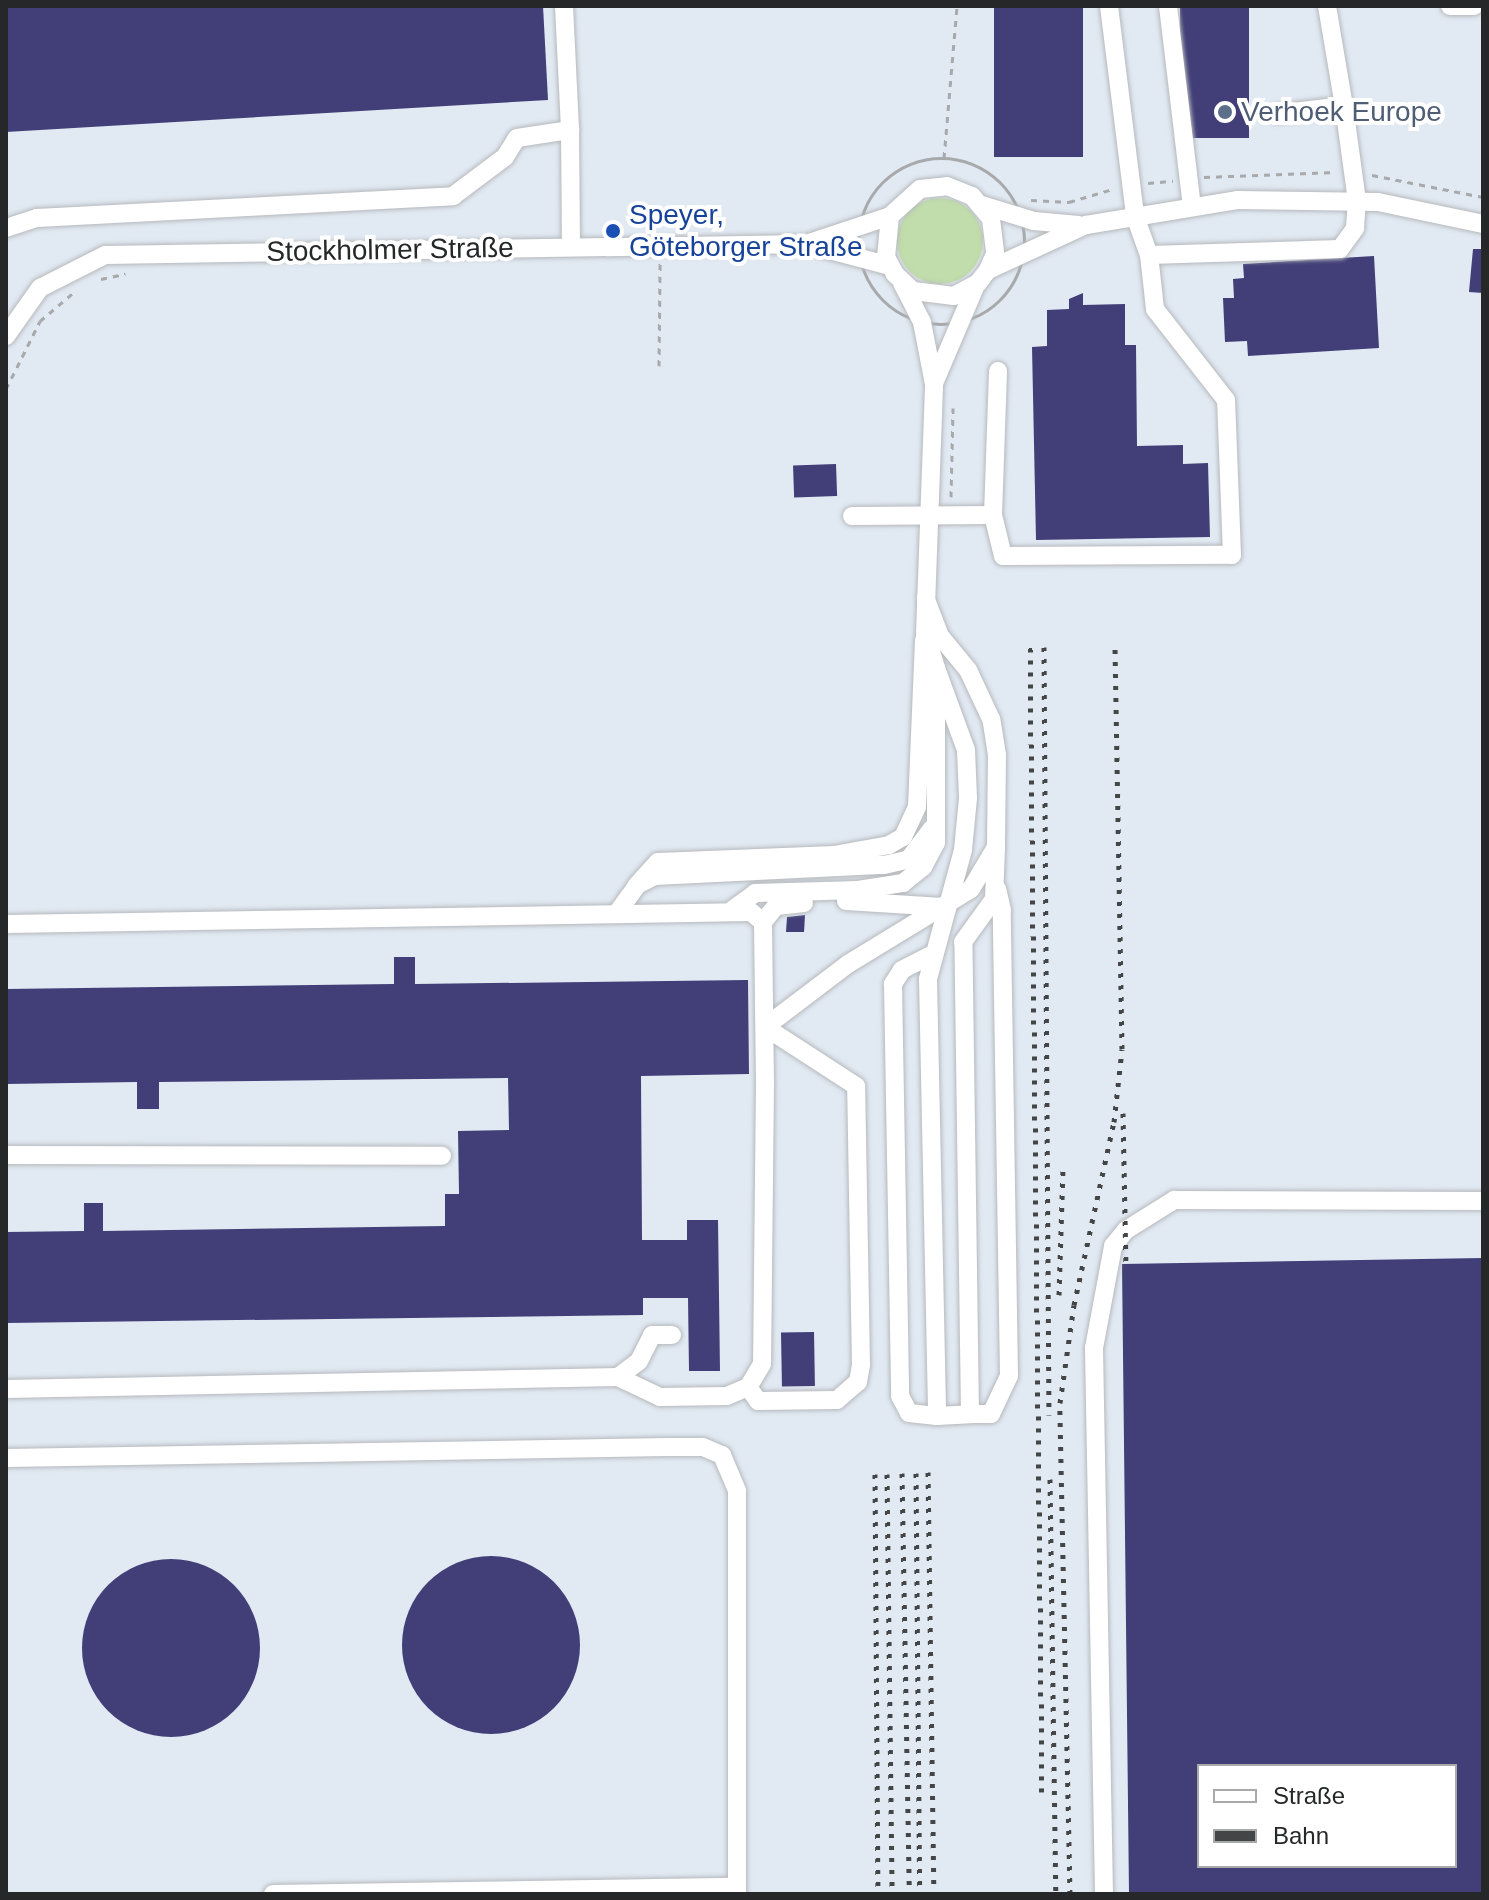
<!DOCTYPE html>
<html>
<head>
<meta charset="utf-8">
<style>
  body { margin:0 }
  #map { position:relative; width:1489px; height:1900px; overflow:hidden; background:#f3f6f9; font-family:Arial,sans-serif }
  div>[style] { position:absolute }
  .built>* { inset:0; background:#e1e9f2 }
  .green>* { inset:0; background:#c1ddab }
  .round { border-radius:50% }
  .building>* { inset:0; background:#413e78; transform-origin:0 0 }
  .path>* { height:3px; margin-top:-1.5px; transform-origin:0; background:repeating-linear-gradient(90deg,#a7a9ab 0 6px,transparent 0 12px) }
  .path>.ring { margin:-1.5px; padding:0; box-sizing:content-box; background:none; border:3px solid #a7a9ab; border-radius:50% }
  .roads { filter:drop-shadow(0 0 2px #b6b9bc) drop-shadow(0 0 2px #b6b9bc) }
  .minor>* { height:18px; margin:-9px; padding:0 9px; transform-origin:9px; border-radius:9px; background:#fff }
  .rail>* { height:5px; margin-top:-2.5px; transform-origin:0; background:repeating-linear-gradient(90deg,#434546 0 4px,transparent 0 12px) }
  .dots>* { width:22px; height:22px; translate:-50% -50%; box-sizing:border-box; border:4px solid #fff; border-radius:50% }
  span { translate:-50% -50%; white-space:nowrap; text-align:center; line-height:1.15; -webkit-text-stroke:8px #fff; paint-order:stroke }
  .service-label { font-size:28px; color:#4e5e75 }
  .left { translate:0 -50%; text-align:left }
  .transit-label { font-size:28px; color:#164399 }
  .street-label { font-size:28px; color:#262728 }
  .frame { position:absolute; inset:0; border:8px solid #262728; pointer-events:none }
  .legend { position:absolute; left:1197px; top:1764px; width:260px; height:104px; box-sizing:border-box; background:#fff; border:2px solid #a8a9a9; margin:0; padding:10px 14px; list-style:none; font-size:24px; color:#262728 }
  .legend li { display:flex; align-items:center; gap:16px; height:40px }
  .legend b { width:40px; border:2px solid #a8a9a9 }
</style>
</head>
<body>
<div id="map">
  <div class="built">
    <div style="clip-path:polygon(evenodd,6px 6px,1483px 6px,1483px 1894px,6px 1894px,6px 6px,1199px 1766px,1455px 1766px,1455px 1866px,1199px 1866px,1199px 1766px)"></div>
  </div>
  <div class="green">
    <div class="round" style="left:897px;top:198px;width:86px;height:86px"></div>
  </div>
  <div class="building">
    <div style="clip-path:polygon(6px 6px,543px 6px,548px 100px,6px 132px)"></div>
    <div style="left:994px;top:6px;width:89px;height:151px"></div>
    <div style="left:1180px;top:6px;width:69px;height:132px"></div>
    <div style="clip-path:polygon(1473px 249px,1483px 249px,1483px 293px,1469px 292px)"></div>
    <div style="clip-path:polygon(1374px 256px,1379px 348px,1248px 356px,1247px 341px,1225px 342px,1223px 298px,1234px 298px,1233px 279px,1244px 278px,1243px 264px)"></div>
    <div style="clip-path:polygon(1083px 293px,1083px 305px,1125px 304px,1125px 345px,1136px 345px,1137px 446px,1183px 445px,1183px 464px,1208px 463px,1210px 537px,1036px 540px,1032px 347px,1047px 346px,1047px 310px,1069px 309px,1069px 299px)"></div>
    <div style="left:836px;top:464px;width:32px;height:43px;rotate:88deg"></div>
    <div style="clip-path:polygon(805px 915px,804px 932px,786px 932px,787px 917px)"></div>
    <div style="clip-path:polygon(394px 957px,415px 957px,415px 984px,748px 980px,749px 1074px,641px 1076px,642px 1240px,687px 1240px,687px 1220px,718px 1220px,720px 1371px,689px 1371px,688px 1298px,643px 1298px,643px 1315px,6px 1323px,6px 1232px,84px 1231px,84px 1203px,103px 1203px,103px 1231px,445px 1226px,445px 1194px,459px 1194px,458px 1131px,509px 1130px,508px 1078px,159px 1082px,159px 1109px,137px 1109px,137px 1082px,6px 1084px,6px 989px,394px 984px)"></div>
    <div style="clip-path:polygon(evenodd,1483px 1258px,1483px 1894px,1129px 1894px,1122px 1264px,1483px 1258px,1199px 1766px,1455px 1766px,1455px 1866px,1199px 1866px,1199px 1766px)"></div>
    <div style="left:814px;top:1332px;width:54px;height:33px;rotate:89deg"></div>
    <div class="round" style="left:402px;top:1556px;width:178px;height:178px"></div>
    <div class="round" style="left:82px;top:1559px;width:178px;height:178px"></div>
  </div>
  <div class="path">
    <div class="ring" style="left:858px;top:158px;width:163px;height:163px"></div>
    <div style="left:944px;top:158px;width:153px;rotate:-85.1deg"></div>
    <div style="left:1372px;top:175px;width:113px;rotate:11.2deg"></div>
    <div style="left:1204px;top:177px;width:132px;rotate:-2.2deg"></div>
    <div style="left:1148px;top:183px;width:25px;rotate:-5deg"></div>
    <div style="left:1031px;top:200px;width:38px;rotate:3deg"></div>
    <div style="left:1069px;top:202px;width:46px;rotate:-16.5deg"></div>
    <div style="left:101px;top:279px;width:25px;rotate:-12deg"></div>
    <div style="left:659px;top:366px;width:104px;rotate:-89.4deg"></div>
    <div style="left:6px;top:389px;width:76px;rotate:-63.4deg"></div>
    <div style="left:40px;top:321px;width:43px;rotate:-40.3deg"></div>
    <div style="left:951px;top:497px;width:89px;rotate:-88.7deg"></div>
  </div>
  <div class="roads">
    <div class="minor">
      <div style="left:564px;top:6px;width:124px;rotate:87.2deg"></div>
      <div style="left:1109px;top:6px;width:212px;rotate:82.9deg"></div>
      <div style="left:1135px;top:216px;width:41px;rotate:70.3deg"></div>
      <div style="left:1149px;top:255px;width:191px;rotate:-1.8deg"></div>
      <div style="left:1340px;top:249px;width:26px;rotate:-54deg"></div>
      <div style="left:1355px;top:228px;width:27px;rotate:-86deg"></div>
      <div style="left:1357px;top:201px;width:96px;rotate:-97.8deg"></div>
      <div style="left:1344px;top:106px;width:68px;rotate:173.3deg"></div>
      <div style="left:1168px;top:6px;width:201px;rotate:83.2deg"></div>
      <div style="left:1327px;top:6px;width:101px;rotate:80.4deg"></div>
      <div style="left:1450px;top:6px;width:24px"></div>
      <div style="left:982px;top:205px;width:54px;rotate:17.1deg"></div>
      <div style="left:1034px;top:221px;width:45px;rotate:5.1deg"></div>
      <div style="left:6px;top:228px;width:33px;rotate:-18deg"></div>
      <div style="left:37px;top:218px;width:417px;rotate:-3deg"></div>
      <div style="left:453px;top:196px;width:65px;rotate:-36.9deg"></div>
      <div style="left:505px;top:157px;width:22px;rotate:-58deg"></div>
      <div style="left:517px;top:138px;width:54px;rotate:-8.6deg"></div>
      <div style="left:570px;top:130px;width:117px;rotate:89.5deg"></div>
      <div style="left:809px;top:243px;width:85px;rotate:-18.4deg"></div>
      <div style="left:890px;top:216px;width:40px;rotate:-42deg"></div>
      <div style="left:920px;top:189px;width:27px;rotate:-6deg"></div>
      <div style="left:947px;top:186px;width:27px;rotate:22deg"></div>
      <div style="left:972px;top:196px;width:30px;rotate:50deg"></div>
      <div style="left:991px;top:219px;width:35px;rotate:83deg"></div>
      <div style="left:995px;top:254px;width:17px;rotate:114deg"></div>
      <div style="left:988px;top:270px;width:16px;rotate:128deg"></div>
      <div style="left:978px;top:283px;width:27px;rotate:152deg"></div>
      <div style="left:954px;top:296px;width:41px;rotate:-173deg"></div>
      <div style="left:913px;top:291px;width:25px;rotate:-137deg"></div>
      <div style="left:895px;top:274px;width:19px;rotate:-118deg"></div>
      <div style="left:886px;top:257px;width:41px;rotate:-84.4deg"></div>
      <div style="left:988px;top:270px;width:108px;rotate:-24.7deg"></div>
      <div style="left:1086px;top:225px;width:153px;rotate:-9.4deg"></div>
      <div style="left:1237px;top:200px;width:141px;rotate:0.8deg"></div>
      <div style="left:1378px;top:202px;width:107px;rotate:11.8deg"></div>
      <div style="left:6px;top:336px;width:59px;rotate:-54.7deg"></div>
      <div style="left:40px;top:288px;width:73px;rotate:-26.9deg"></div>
      <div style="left:105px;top:255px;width:702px;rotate:-0.9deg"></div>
      <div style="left:807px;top:244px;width:86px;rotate:14.8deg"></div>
      <div style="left:935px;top:381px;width:102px;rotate:-66.9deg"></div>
      <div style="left:993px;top:515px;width:144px;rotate:-88deg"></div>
      <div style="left:852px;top:516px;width:141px;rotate:-0.4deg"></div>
      <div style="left:993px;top:515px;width:42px;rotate:76.3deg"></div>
      <div style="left:1003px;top:556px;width:229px;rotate:-0.3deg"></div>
      <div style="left:1232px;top:555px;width:155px;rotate:-92.2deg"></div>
      <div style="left:1226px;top:400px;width:115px;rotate:-128deg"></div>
      <div style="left:1155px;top:309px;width:54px;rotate:-96.3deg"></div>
      <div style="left:936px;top:668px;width:87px;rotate:69.9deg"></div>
      <div style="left:966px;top:750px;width:48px;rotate:87.6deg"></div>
      <div style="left:968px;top:798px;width:52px;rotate:95.5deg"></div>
      <div style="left:963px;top:850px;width:134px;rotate:105.2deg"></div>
      <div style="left:928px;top:979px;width:437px;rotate:88.8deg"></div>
      <div style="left:937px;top:1416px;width:33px;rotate:-3deg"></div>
      <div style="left:970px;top:1414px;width:472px;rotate:-90.8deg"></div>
      <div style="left:963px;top:942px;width:53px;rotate:-54.2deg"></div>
      <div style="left:994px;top:899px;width:52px;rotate:-87.8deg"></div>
      <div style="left:637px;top:885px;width:31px;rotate:-48deg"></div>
      <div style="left:658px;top:862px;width:176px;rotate:-2.3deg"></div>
      <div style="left:834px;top:855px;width:56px;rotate:-10.3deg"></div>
      <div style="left:889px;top:845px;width:16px;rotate:-30deg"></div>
      <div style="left:903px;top:837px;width:33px;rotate:-65deg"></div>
      <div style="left:917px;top:807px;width:167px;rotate:-87.6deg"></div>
      <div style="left:846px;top:901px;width:97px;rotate:3.5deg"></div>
      <div style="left:732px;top:910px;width:29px;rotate:-36deg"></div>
      <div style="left:755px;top:893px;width:103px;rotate:-1.7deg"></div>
      <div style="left:858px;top:890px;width:46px;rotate:-8.8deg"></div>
      <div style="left:903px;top:883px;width:26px;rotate:-39deg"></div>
      <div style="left:923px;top:867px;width:27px;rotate:-62deg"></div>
      <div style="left:936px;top:843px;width:175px;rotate:-90deg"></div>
      <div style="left:936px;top:668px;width:37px;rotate:-107deg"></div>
      <div style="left:925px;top:633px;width:249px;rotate:-87.9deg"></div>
      <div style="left:934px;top:384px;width:63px;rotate:-101deg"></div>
      <div style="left:922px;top:322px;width:44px;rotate:-117.1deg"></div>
      <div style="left:617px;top:913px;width:34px;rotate:-54deg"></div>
      <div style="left:637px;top:885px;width:20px;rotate:-27deg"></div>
      <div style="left:655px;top:876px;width:229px;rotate:-2.8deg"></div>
      <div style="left:884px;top:865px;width:26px;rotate:-13deg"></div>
      <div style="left:909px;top:859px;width:38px;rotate:-53deg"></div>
      <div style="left:763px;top:922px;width:21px;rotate:-51deg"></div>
      <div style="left:776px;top:906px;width:28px;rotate:-6deg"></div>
      <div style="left:6px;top:924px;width:745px;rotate:-0.92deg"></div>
      <div style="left:751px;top:912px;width:16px;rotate:40deg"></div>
      <div style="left:763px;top:922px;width:160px;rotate:89.3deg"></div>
      <div style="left:765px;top:1082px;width:282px;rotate:90.6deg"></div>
      <div style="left:762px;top:1364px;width:27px;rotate:121deg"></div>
      <div style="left:748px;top:1387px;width:23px;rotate:157deg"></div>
      <div style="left:727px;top:1396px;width:67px;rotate:179.1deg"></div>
      <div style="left:660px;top:1397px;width:47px;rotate:-154.5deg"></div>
      <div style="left:618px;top:1377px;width:612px;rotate:178.88deg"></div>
      <div style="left:931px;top:955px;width:33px;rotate:153deg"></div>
      <div style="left:902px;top:970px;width:17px;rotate:123deg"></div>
      <div style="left:893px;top:984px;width:412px;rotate:89deg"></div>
      <div style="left:900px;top:1396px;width:19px;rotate:62deg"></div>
      <div style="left:909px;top:1413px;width:28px;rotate:6deg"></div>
      <div style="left:6px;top:1155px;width:436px;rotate:0.1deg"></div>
      <div style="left:618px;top:1377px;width:26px;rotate:-37deg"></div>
      <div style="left:639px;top:1361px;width:29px;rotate:-63deg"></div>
      <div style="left:652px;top:1335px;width:20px"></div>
      <div style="left:748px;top:1387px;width:17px;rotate:54deg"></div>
      <div style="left:758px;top:1401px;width:79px;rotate:-0.7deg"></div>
      <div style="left:837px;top:1400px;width:28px;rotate:-41deg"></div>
      <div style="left:858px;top:1382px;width:17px;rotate:-80deg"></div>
      <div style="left:861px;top:1365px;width:279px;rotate:-91deg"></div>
      <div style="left:856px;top:1086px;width:108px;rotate:-147deg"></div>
      <div style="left:765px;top:1027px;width:104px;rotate:-37.2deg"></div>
      <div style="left:848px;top:964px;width:144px;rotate:-31.4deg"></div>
      <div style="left:971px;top:889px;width:49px;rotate:-59.2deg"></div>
      <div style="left:996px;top:847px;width:92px;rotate:-89.4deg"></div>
      <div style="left:997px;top:755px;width:36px;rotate:-99deg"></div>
      <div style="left:991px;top:719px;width:54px;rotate:-115.1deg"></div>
      <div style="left:968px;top:670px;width:44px;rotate:-129.5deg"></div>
      <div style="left:940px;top:636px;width:40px;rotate:-111deg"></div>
      <div style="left:970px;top:1414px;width:21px"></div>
      <div style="left:991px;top:1414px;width:42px;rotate:-64.7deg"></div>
      <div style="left:1009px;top:1376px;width:466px;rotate:-90.9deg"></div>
      <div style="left:1002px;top:910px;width:22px;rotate:-103deg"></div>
      <div style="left:6px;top:1458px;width:661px;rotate:-0.95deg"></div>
      <div style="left:667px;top:1447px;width:36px"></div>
      <div style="left:703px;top:1447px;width:21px;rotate:23deg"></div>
      <div style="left:722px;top:1455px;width:39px;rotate:67deg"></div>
      <div style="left:737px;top:1491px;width:396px;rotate:90deg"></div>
      <div style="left:273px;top:1894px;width:464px;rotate:-0.9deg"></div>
      <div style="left:737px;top:1887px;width:7px;rotate:90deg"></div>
      <div style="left:1104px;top:1894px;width:546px;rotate:-91.05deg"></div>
      <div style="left:1094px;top:1348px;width:104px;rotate:-79.4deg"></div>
      <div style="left:1113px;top:1246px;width:21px;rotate:-51deg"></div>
      <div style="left:1126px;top:1230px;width:57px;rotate:-32deg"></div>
      <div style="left:1174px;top:1200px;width:309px;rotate:0.2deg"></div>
    </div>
  </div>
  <div class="rail">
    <div style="left:1044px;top:647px;width:768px;rotate:89.63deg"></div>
    <div style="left:1030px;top:648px;width:1152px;rotate:89.4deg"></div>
    <div style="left:1123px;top:1113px;width:151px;rotate:88.9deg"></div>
    <div style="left:1059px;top:1295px;width:124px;rotate:-88.2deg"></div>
    <div style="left:928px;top:1472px;width:422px;rotate:89.2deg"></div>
    <div style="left:902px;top:1473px;width:421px;rotate:89deg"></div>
    <div style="left:916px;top:1473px;width:421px;rotate:89.5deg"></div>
    <div style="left:875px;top:1474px;width:420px;rotate:89.6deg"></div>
    <div style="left:887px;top:1474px;width:420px;rotate:89.3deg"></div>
    <div style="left:1050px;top:1479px;width:415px;rotate:89.2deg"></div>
    <div style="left:1070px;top:1894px;width:491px;rotate:-91.2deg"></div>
    <div style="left:1060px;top:1403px;width:99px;rotate:-81.9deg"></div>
    <div style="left:1074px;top:1305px;width:187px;rotate:-77.7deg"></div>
    <div style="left:1114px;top:1122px;width:73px;rotate:-83.7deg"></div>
    <div style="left:1122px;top:1049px;width:403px;rotate:-91deg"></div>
  </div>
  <div class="dots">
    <div style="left:1225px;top:112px;background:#5c6f8a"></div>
    <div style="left:613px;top:231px;background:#1a4fb4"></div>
  </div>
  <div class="service-label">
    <span class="left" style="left:1241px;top:112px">Verhoek Europe</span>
  </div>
  <div class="transit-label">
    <span class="left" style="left:629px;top:231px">Speyer,<br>Göteborger Straße</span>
  </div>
  <div class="street-label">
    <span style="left:390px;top:250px;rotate:-1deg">Stockholmer Straße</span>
  </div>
  <div class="frame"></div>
  <ul class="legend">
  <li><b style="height:10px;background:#fff"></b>Straße</li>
  <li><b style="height:10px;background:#434546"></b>Bahn</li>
  </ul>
</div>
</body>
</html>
